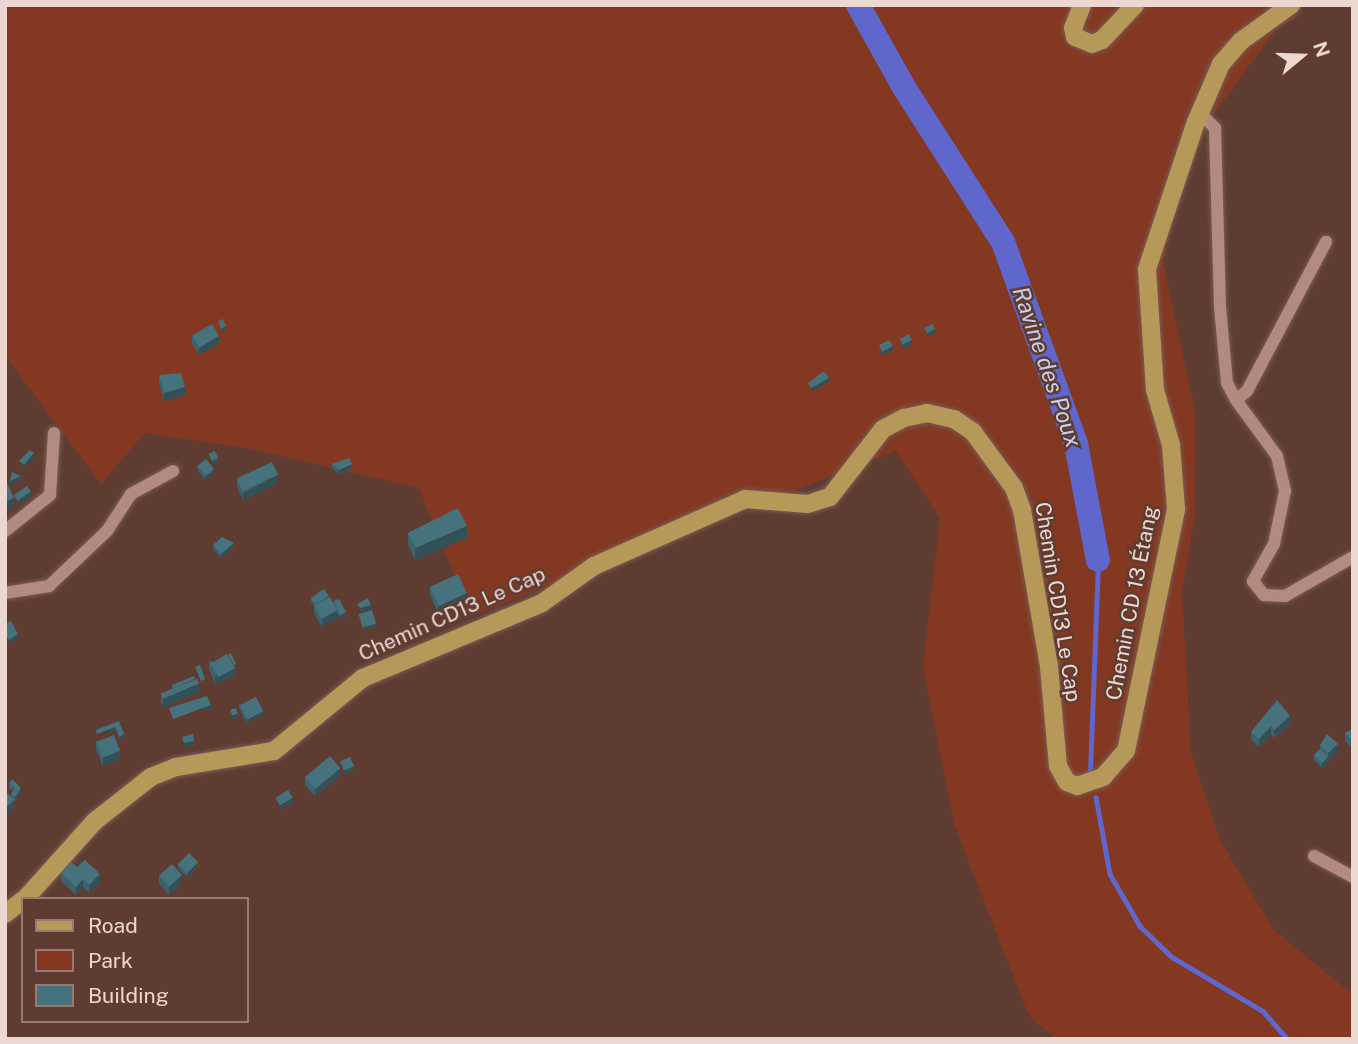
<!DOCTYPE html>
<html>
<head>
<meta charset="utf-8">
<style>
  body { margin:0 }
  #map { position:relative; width:1358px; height:1044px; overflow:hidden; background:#5f3c32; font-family:"Public Sans",sans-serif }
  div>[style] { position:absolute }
  .green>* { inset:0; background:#843822 }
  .stream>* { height:4.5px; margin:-2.25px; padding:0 2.25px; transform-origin:2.25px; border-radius:2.25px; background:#5f67cd }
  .river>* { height:24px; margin:-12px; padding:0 12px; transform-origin:12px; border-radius:12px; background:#5f67cd }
  .roads { filter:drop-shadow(0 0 2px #795c54) drop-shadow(0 0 2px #795c54) }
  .minor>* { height:12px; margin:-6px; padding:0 6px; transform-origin:6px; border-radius:6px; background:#b28a7f }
  .major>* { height:18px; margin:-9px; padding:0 9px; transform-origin:9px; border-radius:9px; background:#b69958 }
  .wall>* { inset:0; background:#3c626c }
  .shaded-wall>* { inset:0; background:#315058; transform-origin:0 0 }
  .building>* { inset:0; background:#46727e; transform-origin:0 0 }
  span { translate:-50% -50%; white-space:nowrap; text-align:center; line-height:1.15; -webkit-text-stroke:5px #5f3c32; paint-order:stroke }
  .street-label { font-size:21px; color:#edd7d1 }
  .water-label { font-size:23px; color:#cad0ea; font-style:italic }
  .frame { position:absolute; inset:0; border:7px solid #edd7d1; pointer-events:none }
  .legend { position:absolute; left:21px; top:897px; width:228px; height:126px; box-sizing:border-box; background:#5f3c32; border:2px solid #987a72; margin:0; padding:9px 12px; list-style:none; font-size:21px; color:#edd7d1 }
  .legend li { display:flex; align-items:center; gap:14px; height:35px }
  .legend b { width:35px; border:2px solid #987a72 }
  .north { position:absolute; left:1267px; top:21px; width:70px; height:70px; -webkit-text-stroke:5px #5f3c32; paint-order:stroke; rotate:71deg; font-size:19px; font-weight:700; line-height:28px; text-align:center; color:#edd7d1 }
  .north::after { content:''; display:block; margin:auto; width:24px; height:32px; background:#edd7d1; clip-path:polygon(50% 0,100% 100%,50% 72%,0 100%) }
</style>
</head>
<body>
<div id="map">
  <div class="green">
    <div style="clip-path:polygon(5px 5px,1289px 5px,1298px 17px,1278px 27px,1210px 119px,1176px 208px,1163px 262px,1195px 412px,1195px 515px,1182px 593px,1191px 752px,1220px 840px,1274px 930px,1353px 995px,1353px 1039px,1056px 1039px,1029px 1016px,954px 824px,923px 665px,940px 518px,896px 451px,471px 616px,419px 488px,247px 448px,145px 433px,101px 484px,5px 356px)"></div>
  </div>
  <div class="stream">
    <div style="left:1090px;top:771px;width:211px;rotate:-87.8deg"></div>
    <div style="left:1096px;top:797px;width:78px;rotate:79.7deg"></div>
    <div style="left:1110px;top:874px;width:60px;rotate:60deg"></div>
    <div style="left:1140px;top:926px;width:45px;rotate:44.1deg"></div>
    <div style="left:1172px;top:957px;width:106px;rotate:30.7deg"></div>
    <div style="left:1263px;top:1011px;width:37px;rotate:49deg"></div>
  </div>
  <div class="river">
    <div style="left:858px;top:5px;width:96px;rotate:60.8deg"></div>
    <div style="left:905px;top:89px;width:182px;rotate:57.4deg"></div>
    <div style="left:1003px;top:242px;width:215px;rotate:70.1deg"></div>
    <div style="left:1076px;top:444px;width:118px;rotate:79.3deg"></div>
  </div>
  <div class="roads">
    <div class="minor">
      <div style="left:1199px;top:112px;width:23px;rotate:45deg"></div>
      <div style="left:1215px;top:128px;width:179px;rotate:88.4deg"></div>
      <div style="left:1220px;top:307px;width:76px;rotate:84.7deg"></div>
      <div style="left:1227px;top:383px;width:19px;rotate:62deg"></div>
      <div style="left:1236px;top:400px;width:14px;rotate:-39deg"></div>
      <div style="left:1247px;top:391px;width:169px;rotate:-62.1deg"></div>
      <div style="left:1236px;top:400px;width:69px;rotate:53.8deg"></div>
      <div style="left:1277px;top:456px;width:36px;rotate:77deg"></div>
      <div style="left:1285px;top:491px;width:54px;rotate:101.7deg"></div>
      <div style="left:1274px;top:544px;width:43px;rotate:119.6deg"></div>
      <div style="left:1253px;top:581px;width:18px;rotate:52deg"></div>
      <div style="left:1264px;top:595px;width:21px;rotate:3deg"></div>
      <div style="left:1285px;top:596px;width:78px;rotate:-29.8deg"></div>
      <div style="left:5px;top:531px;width:58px;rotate:-38.7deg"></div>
      <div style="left:50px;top:495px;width:62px;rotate:-86.3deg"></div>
      <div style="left:5px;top:593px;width:45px;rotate:-9deg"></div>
      <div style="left:49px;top:586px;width:80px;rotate:-43.5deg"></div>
      <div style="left:107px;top:531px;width:44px;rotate:-57deg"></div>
      <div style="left:131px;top:494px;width:48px;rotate:-28.7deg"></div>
      <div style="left:1314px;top:856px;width:44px;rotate:28.3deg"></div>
    </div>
    <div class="major">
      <div style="left:1082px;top:5px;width:25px;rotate:111deg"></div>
      <div style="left:1073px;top:28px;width:9px;rotate:77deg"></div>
      <div style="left:1075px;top:37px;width:18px;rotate:22deg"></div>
      <div style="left:1092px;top:44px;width:11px;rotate:-22deg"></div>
      <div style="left:1102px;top:40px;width:48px;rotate:-46.7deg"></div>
      <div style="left:25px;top:899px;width:105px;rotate:-48.1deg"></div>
      <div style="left:95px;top:821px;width:71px;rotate:-38.2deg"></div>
      <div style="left:151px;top:777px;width:27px;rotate:-22deg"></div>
      <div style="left:176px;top:767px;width:99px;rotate:-9.3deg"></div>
      <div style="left:274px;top:751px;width:115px;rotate:-39.4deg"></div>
      <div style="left:363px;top:678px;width:194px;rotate:-22.7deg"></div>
      <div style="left:542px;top:603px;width:64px;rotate:-35.4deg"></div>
      <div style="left:594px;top:566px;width:165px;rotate:-23.9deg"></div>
      <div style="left:745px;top:499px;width:63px;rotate:4.5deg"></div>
      <div style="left:808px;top:504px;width:23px;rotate:-18deg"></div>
      <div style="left:830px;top:497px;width:86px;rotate:-52.1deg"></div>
      <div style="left:883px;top:429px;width:24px;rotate:-28deg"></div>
      <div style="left:904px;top:418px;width:24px;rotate:-12deg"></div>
      <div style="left:927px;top:413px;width:28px;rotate:13deg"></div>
      <div style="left:954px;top:419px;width:23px;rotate:34deg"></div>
      <div style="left:973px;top:432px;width:69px;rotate:53.8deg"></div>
      <div style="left:1014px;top:488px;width:23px;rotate:70deg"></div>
      <div style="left:1022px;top:510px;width:159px;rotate:80.2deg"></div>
      <div style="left:1049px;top:667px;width:99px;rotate:84.8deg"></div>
      <div style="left:1058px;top:766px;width:18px;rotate:61deg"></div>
      <div style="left:1067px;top:782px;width:11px;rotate:22deg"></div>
      <div style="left:1077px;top:786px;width:28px;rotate:-19deg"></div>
      <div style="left:1103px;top:777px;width:35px;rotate:-49deg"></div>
      <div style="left:1126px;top:751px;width:247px;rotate:-78.3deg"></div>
      <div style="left:1176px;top:509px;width:64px;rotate:-94.5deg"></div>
      <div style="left:1171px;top:445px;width:57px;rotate:-106.2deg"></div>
      <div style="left:1155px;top:390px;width:121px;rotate:-93.8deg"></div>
      <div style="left:1147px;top:269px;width:155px;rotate:-71.6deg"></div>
      <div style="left:1196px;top:122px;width:63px;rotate:-66.7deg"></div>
      <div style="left:1221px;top:64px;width:30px;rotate:-49deg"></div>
      <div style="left:1241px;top:41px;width:62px;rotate:-35.8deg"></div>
      <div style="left:5px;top:914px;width:23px;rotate:-38deg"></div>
    </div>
  </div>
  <div class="wall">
    <div style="clip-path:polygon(192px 335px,219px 344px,199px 355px,192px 343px)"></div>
    <div style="clip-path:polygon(159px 375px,185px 395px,164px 401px,159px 383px)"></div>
    <div style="clip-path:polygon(332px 464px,352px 468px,339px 474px,332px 468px)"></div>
    <div style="clip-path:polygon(197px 465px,214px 473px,205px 480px,197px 469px)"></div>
    <div style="clip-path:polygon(237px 479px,278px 483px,243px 500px,237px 487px)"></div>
    <div style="clip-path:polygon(408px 533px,467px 538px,415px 560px,408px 545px)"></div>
    <div style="clip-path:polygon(213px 545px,234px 547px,221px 558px,213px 549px)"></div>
    <div style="clip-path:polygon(430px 587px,467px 601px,438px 613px,430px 595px)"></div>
    <div style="clip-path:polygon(311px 598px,329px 598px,334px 604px,334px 601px,346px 616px,340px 619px,337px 612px,337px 618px,322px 627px,314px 613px,314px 606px,311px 602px)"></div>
    <div style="clip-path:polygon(209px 661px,236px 664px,235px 675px,215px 684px,209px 669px)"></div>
    <div style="clip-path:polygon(172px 685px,199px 692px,163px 707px,161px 702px,161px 694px,172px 689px)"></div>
    <div style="clip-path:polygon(1277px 700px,1290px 724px,1274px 738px,1271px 734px,1259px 747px,1251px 740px,1251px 732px)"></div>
    <div style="clip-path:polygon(239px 704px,263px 715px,246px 723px,239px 708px)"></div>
    <div style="clip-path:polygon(1353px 729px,1353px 749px,1345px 741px,1345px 733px)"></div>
    <div style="clip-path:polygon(96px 741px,120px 759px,103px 766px,96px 749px)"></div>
    <div style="clip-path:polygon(1320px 745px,1338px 752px,1322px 768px,1314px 760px,1314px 756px,1320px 749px)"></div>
    <div style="clip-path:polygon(340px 776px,315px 796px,305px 785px,305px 777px)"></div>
    <div style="clip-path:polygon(9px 784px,21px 792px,15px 801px,12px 799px,14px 808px,5px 816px,5px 795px,11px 797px,11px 794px,13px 791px,9px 788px)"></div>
    <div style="clip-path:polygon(178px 864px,198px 866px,187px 877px,178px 868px)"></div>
    <div style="clip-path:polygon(77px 867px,100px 881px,89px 893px,83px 887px,76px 895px,61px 881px,61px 873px)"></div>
    <div style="clip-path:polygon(159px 875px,182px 883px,169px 895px,159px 883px)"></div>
  </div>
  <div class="shaded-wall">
    <div style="clip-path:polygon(226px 326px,226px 330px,221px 333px,221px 329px)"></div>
    <div style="clip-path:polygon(935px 329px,935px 333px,927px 337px,927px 333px)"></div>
    <div style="clip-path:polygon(219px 336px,219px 344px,199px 355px,199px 348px)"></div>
    <div style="clip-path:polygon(912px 340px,912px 344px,902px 349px,902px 345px)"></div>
    <div style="clip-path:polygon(893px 346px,893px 350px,882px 356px,882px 352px)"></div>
    <div style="clip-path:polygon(829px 378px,829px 382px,811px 392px,811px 388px)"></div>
    <div style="clip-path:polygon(185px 387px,185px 395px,164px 401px,164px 393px)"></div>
    <div style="clip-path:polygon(34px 453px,34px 457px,24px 469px,24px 465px)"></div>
    <div style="clip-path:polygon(218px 458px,218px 462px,212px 465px,212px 461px)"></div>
    <div style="clip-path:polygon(352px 464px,352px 468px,339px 474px,339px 470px)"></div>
    <div style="clip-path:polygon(214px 469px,214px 473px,205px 480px,205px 476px)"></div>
    <div style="clip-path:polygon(278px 475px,278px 483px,243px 500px,243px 493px)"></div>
    <div style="clip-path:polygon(21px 476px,21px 480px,10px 485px,10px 481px)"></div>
    <div style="clip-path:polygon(31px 492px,31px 496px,17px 505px,17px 501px)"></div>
    <div style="clip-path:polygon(14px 498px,14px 506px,5px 510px,5px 502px)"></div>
    <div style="clip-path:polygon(467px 526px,467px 538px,415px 560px,415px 548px)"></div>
    <div style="clip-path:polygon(234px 543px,234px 547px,221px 558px,221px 554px)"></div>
    <div style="clip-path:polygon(467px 593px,467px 601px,438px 613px,438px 605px)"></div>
    <div style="clip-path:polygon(371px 605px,371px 609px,360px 612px,360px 608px)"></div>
    <div style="clip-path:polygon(337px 610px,337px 618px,322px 627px,322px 619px)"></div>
    <div style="clip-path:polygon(346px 612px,346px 616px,340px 619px,340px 615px)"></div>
    <div style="clip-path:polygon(376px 623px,376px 627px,363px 631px,363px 628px)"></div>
    <div style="clip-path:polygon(18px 634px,18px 638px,9px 644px,9px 640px)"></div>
    <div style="clip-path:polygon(236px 664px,235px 675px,215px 684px,215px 676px)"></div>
    <div style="clip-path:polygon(199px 684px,199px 692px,163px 707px,163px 699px)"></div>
    <div style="left:211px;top:705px;width:4px;height:40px;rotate:90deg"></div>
    <div style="clip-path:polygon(263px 711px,263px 715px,246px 723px,246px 719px)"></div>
    <div style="clip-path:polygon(238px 714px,238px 718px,232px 720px,232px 716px)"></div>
    <div style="clip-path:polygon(1290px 716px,1290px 724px,1274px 738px,1274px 730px)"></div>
    <div style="clip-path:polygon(1271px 726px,1271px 734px,1259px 747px,1259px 739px)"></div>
    <div style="left:115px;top:727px;width:4px;height:19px;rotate:90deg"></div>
    <div style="clip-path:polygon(124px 734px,124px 738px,119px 741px,119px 737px)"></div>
    <div style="clip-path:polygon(194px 741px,194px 745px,184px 747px,184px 743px)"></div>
    <div style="clip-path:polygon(1338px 744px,1338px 752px,1322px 768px,1322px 764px,1328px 757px,1328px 753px)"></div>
    <div style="clip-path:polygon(120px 751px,120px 759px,103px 766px,103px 758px)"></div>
    <div style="clip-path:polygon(354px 766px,354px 770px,344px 774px,344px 770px)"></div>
    <div style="clip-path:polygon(340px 768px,340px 776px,315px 796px,315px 788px)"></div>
    <div style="clip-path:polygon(21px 788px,21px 792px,15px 801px,15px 797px)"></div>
    <div style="clip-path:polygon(293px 798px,293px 802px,280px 810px,280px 806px)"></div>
    <div style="clip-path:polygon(14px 800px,14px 808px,5px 816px,5px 808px)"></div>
    <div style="clip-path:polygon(198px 862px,198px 866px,187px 877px,187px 873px)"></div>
    <div style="clip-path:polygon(100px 874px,100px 881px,89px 893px,89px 885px)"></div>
    <div style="clip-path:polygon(182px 875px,182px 883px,169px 895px,169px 887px)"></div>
    <div style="clip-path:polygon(83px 879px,83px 887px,76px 895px,76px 887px)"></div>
  </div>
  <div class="building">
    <div style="clip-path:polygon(223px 319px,226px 326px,221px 329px,218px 321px)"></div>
    <div style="left:212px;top:324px;width:14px;height:23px;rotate:60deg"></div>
    <div style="clip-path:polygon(933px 324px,935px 329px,927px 333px,924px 328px)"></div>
    <div style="clip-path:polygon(909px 334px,912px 340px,902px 345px,900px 339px)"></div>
    <div style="clip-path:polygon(889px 340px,893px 346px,882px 352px,879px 345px)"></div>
    <div style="clip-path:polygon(824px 371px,829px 378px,811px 388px,808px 383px)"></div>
    <div style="clip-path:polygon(181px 373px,185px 387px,164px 393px,159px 375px)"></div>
    <div style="clip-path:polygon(30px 450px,34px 453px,24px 465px,19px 461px)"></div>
    <div style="left:215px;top:451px;width:8px;height:7px;rotate:67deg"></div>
    <div style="clip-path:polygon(349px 458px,352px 464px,339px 470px,332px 464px)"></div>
    <div style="left:206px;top:459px;width:13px;height:11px;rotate:51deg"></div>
    <div style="left:272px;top:462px;width:14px;height:39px;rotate:65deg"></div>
    <div style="clip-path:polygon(12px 472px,21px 476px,10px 481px)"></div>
    <div style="clip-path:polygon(5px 478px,14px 498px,5px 502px)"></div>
    <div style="left:27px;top:486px;width:7px;height:16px;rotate:56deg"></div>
    <div style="clip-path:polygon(458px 508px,467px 526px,415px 548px,408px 533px)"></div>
    <div style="clip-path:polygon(222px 537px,234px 543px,221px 554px,213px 545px)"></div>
    <div style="left:458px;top:574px;width:21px;height:31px;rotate:65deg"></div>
    <div style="clip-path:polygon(324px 589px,329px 596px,315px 604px,311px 598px)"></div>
    <div style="left:330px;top:597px;width:15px;height:18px;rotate:62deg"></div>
    <div style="clip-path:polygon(368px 598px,371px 605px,360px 608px,357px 604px)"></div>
    <div style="clip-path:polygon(339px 599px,346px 612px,340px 615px,334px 601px)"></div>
    <div style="left:372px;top:610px;width:14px;height:14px;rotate:73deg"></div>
    <div style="clip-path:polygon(11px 621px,18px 634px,9px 640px,5px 635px,5px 624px)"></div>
    <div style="clip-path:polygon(231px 653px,236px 664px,234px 665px,228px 655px)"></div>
    <div style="left:227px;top:654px;width:16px;height:19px;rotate:60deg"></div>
    <div style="clip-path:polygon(200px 665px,205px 679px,201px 681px,195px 667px)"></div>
    <div style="clip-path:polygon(194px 676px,195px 679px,174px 688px,172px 685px)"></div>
    <div style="left:197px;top:679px;width:5px;height:39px;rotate:68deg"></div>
    <div style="clip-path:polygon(207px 696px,211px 705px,173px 719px,169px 708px)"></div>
    <div style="left:256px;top:697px;width:16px;height:18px;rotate:63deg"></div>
    <div style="clip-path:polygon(1277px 700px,1290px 716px,1274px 730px,1271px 726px,1259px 739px,1251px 732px)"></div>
    <div style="left:236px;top:708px;width:6px;height:6px;rotate:72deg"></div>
    <div style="clip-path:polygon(119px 721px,124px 734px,119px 737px,115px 727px,97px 734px,96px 730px)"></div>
    <div style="clip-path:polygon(1353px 729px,1353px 741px,1345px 733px)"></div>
    <div style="clip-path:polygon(193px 734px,194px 741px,184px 743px,182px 737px)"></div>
    <div style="clip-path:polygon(1327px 734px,1338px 744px,1328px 753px,1320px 745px)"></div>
    <div style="left:114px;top:735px;width:17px;height:19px;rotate:69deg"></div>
    <div style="left:1320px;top:749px;width:11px;height:9px;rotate:45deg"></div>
    <div style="left:330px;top:756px;width:16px;height:33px;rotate:50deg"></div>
    <div style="left:350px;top:757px;width:10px;height:11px;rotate:66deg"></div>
    <div style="clip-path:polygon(12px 779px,21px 788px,15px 797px,11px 794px,15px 788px,9px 784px)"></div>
    <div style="left:288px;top:790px;width:9px;height:15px;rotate:58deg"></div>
    <div style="clip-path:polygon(7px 793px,14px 800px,5px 808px,5px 795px)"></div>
    <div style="left:189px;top:853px;width:13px;height:16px;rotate:45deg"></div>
    <div style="clip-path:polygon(85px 860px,100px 874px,89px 885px,83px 879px,76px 887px,61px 873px,71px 862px,77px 867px)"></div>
    <div style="left:172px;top:864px;width:15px;height:17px;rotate:48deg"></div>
  </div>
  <div class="street-label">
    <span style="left:1058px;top:602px;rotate:81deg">Chemin CD13 Le Cap</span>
    <span style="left:1132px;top:603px;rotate:-79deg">Chemin CD 13 Étang</span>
    <span style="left:452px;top:614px;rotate:-24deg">Chemin CD13 Le Cap</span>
  </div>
  <div class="water-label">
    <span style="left:1047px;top:367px;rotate:71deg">Ravine des Poux</span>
  </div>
  <div class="frame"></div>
  <ul class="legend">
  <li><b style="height:9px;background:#b69958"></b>Road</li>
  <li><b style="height:19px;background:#843822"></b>Park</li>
  <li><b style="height:19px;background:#46727e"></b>Building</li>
  </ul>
  <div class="north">N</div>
</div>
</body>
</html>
